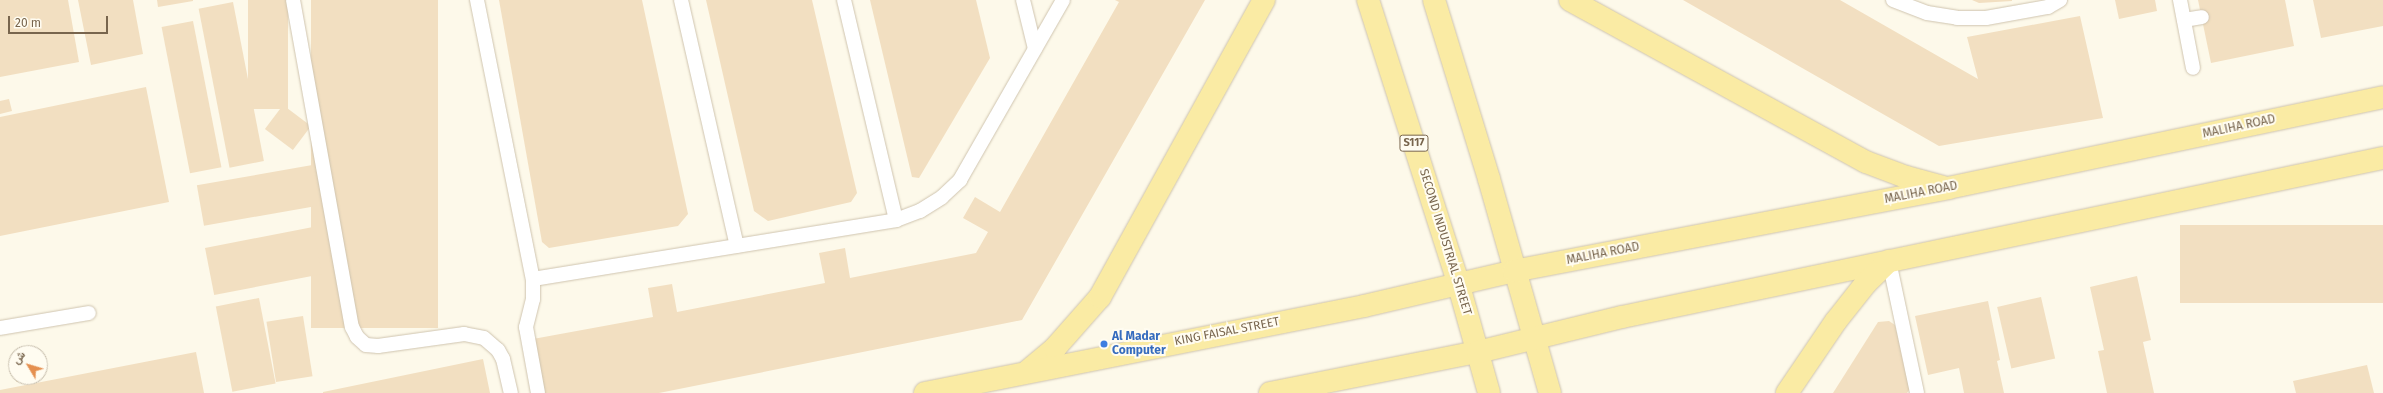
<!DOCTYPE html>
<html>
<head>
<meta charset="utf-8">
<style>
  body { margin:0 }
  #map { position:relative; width:2383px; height:393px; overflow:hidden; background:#fdf9ea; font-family:"Fira Sans",Vazirmatn,sans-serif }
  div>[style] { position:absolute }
  .building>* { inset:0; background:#f2dfc1; transform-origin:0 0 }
  .roads { filter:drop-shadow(0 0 1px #cfc4af) drop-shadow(0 0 1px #cfc4af) }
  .service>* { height:14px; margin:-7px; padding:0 7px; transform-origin:7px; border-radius:7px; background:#fff }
  .primary>* { height:22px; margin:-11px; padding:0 11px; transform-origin:11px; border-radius:11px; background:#faeba4 }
  .dots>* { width:11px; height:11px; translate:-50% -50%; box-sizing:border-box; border:2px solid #fffcf1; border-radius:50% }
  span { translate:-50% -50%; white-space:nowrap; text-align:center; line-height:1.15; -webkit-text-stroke:4px #fffcf1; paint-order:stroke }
  .shield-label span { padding:1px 3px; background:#fffcf1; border:1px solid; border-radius:3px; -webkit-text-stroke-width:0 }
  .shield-label { font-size:11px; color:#78654d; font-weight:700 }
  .street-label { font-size:12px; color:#78654d }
  .shop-label { font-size:12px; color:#366cbe; font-weight:700 }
  .left { translate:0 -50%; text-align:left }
  .north { position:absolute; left:8px; top:345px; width:40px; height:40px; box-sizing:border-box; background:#fffcf1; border:1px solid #c9c0af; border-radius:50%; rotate:308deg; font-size:11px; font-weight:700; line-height:16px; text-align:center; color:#78654d }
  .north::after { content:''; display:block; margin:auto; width:14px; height:18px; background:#e59050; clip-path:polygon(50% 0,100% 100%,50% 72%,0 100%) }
  .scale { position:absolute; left:8px; top:16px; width:100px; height:18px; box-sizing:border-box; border:2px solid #78654d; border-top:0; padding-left:5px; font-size:12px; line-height:14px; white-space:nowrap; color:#78654d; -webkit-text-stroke:3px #fffcf1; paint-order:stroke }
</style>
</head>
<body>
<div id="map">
  <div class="building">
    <div style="clip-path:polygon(0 0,68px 0,79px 62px,0 77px)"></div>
    <div style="clip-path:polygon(78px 0,133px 0,143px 54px,91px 65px)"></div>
    <div style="clip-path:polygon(157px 0,193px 0,193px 1px,158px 7px)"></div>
    <div style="left:248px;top:0;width:40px;height:109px"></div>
    <div style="left:311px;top:0;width:127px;height:328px"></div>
    <div style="clip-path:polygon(499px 0,642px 0,688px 214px,678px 226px,549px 248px,542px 242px)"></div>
    <div style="clip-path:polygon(706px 0,812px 0,857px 193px,851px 202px,768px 221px,754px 211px)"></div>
    <div style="clip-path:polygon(870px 0,976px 0,990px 58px,919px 178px,912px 177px)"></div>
    <div style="clip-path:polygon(1115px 0,1205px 0,1022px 320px,659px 393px,544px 393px,533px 339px,653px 317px,648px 288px,672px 284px,677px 312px,825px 283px,819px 253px,845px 248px,850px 278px,976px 253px,988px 232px,963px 218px,975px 197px,1000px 212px,1119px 2px)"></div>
    <div style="clip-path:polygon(1683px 0,1840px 0,1978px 79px,1967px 37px,2080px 16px,2103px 118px,1939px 146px)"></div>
    <div style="clip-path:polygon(1972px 0,2012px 0,2012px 1px,1979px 3px)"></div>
    <div style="clip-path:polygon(2115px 0,2155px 0,2157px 11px,2119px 19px)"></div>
    <div style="clip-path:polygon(2198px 0,2285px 0,2294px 46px,2211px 63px)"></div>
    <div style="clip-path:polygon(2313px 0,2383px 0,2383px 26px,2321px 38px)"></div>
    <div style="left:233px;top:2px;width:162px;height:35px;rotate:79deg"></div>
    <div style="left:193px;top:21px;width:149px;height:32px;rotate:79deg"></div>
    <div style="clip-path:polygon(146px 87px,169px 202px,0 236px,0 117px)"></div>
    <div style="clip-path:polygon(9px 99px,12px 111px,0 114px,0 101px)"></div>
    <div style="left:283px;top:105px;width:35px;height:30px;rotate:37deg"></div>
    <div style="left:318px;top:164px;width:41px;height:123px;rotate:80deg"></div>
    <div style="left:2383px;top:225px;width:78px;height:203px;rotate:90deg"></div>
    <div style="left:313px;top:227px;width:48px;height:110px;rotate:79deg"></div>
    <div style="clip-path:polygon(2137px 276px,2151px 340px,2143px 342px,2154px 393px,2107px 393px,2098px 351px,2104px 350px,2090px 287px)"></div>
    <div style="left:2041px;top:297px;width:63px;height:45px;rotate:77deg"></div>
    <div style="left:259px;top:298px;width:87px;height:44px;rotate:79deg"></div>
    <div style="clip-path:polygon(1988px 301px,2000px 360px,1997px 361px,2004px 393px,1964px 393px,1959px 368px,1928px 375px,1915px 316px)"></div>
    <div style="left:303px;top:316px;width:61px;height:37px;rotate:81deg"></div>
    <div style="clip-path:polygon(1889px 321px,1895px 325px,1912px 386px,1907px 393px,1833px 393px,1878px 322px)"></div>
    <div style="clip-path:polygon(196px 352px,204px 393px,0 393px,0 390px)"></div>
    <div style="clip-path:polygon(16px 356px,16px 374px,15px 374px,12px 357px)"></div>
    <div style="clip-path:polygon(483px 359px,490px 393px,323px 393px,323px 392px)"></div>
    <div style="clip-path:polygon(2367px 365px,2374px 393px,2296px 393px,2293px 381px)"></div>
    <div style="clip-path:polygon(16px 377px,39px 377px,39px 378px,16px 382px)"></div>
  </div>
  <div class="roads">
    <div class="service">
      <div style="left:293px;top:0;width:332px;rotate:79.8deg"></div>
      <div style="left:352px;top:327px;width:11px;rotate:63deg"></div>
      <div style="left:357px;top:337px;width:12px;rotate:42deg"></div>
      <div style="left:366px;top:345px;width:12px;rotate:5deg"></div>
      <div style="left:378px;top:346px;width:87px;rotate:-7.9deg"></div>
      <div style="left:464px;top:334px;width:20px;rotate:11deg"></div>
      <div style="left:484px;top:338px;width:18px;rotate:41deg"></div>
      <div style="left:498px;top:350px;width:10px;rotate:61deg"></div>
      <div style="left:503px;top:359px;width:35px;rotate:77deg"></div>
      <div style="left:477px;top:0;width:285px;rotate:78.7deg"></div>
      <div style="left:533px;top:279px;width:20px;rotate:90deg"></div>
      <div style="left:533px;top:299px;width:29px;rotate:104deg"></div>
      <div style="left:526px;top:327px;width:67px;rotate:79.7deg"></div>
      <div style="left:681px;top:0;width:252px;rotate:77.2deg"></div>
      <div style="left:844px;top:0;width:226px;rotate:76.7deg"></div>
      <div style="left:1023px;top:0;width:50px;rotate:76.2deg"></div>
      <div style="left:1893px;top:0;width:36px;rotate:21deg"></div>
      <div style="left:1927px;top:13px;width:30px;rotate:9deg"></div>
      <div style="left:1957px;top:18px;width:29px"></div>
      <div style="left:1986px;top:18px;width:63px;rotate:-10.1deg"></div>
      <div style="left:2048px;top:7px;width:14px;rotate:-30deg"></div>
      <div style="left:2180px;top:0;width:69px;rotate:79.2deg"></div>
      <div style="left:2184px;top:20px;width:18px;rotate:-9deg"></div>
      <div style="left:1889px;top:261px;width:135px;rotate:78deg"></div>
      <div style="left:533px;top:279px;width:368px;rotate:-9.2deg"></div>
      <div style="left:896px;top:220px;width:26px;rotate:-21deg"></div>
      <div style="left:920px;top:211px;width:26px;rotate:-32deg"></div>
      <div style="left:942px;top:197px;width:25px;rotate:-43deg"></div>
      <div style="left:960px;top:180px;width:207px;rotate:-60.2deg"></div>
      <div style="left:0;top:328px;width:90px;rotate:-9.6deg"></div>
    </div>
    <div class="primary">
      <div style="left:1368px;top:0;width:300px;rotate:72.3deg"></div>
      <div style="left:1459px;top:286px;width:111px;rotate:74.3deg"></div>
      <div style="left:1434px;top:0;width:187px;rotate:72.9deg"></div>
      <div style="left:1489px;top:179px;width:223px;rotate:74.1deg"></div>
      <div style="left:1570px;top:0;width:337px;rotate:28.7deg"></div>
      <div style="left:1866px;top:162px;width:43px;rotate:20.6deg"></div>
      <div style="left:1906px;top:177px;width:38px;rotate:15deg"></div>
      <div style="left:1029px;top:370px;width:34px;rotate:-40deg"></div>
      <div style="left:1055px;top:348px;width:68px;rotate:-48.6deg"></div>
      <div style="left:1100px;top:297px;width:339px;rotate:-61.1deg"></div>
      <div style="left:925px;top:393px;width:448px;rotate:-11.2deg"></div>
      <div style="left:1364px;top:306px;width:154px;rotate:-13.1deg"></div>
      <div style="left:1514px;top:271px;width:442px;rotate:-10.8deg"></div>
      <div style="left:1948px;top:188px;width:444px;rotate:-11.8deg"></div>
      <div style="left:1270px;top:393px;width:212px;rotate:-11.2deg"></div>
      <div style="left:1478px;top:352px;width:148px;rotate:-13.7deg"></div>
      <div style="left:1622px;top:317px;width:777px;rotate:-11.8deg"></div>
      <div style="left:1787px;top:393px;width:87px;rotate:-55.8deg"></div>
      <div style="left:1836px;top:321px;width:48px;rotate:-51.7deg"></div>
      <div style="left:1866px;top:283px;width:32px;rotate:-44deg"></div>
    </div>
  </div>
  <div class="dots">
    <div style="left:1104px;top:344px;background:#3f7fe0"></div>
  </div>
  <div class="shield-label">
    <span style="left:1414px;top:143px">S117</span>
  </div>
  <div class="street-label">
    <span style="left:2239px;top:127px;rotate:-12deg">MALIHA ROAD</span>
    <span style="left:1921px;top:193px;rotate:-11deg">MALIHA ROAD</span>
    <span style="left:1445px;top:242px;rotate:73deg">SECOND INDUSTRIAL STREET</span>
    <span style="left:1603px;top:254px;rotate:-11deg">MALIHA ROAD</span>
    <span style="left:1227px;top:332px;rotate:-11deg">KING FAISAL STREET</span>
  </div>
  <div class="shop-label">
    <span class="left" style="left:1112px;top:344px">Al Madar<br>Computer</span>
  </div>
  <div class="north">ش</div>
  <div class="scale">20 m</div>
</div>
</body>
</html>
